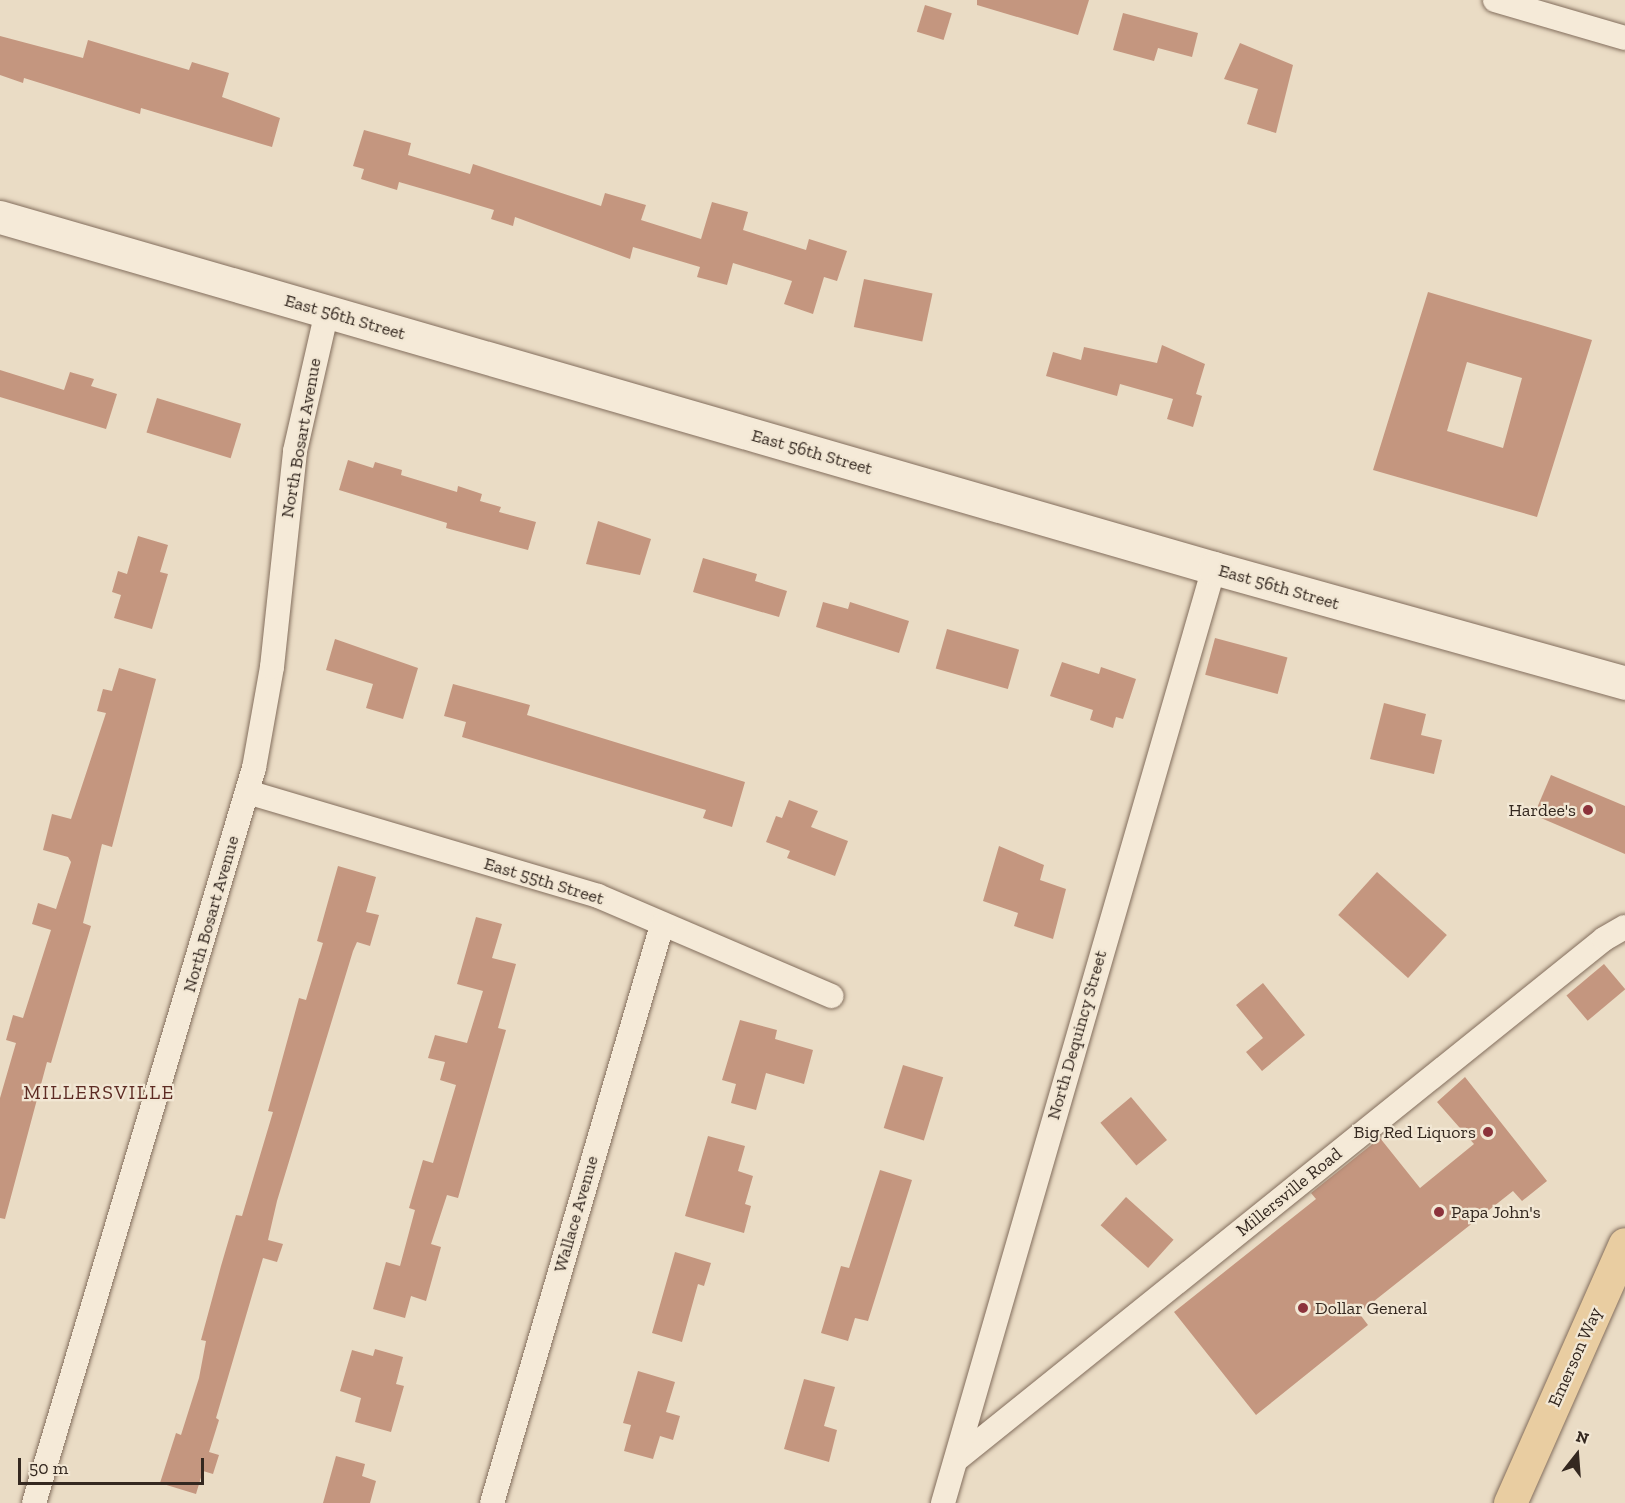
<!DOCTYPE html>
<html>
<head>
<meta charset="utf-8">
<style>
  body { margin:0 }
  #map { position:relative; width:1625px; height:1503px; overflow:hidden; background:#eadcc5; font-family:"Zilla Slab",serif }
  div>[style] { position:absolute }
  .building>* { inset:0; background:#c4967f; transform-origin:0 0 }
  .roads { filter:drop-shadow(0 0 2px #836e5d) drop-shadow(0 0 2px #836e5d) }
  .street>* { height:24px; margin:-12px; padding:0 12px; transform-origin:12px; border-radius:12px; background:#f5ead8 }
  .secondary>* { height:33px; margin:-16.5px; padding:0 16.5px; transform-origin:16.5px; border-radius:16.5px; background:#f5ead8 }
  .primary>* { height:33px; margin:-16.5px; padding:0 16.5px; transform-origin:16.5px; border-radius:16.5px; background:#e9cda1 }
  .dots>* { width:16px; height:16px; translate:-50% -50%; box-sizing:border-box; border:3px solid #f2e7d4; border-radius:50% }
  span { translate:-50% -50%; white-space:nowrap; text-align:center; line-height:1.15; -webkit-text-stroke:4.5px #f2e7d4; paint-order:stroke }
  .street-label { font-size:18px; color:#342820 }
  .poi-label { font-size:18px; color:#342820 }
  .right { translate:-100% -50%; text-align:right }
  .left { translate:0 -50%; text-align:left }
  .neighbourhood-label { font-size:20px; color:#5d2b23; letter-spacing:1.5px }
  .north { position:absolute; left:1547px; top:1425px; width:60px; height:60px; -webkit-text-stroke:4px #f2e7d4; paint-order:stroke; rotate:17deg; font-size:16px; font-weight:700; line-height:24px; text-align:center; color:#342820 }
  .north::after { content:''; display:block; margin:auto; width:21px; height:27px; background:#342820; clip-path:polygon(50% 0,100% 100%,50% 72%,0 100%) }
  .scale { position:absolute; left:18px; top:1458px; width:186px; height:27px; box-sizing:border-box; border:3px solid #342820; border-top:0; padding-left:8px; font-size:18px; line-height:21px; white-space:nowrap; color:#342820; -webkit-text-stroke:4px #f2e7d4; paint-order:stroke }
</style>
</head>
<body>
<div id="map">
  <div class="building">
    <div style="clip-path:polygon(977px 0,1089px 0,1078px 35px,977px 5px)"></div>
    <div style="left:925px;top:5px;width:28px;height:28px;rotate:17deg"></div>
    <div style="clip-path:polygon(1123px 13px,1198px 33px,1192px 57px,1158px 48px,1154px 61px,1113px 50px)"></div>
    <div style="clip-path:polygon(0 36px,83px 58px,88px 40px,189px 70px,192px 62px,229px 73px,222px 97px,280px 118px,272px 147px,141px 108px,140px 114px,24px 78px,23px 83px,0 75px)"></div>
    <div style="clip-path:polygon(1240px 43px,1293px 65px,1276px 133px,1247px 124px,1258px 89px,1224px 79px)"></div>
    <div style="clip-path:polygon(364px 130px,411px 143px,408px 155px,470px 174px,473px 164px,601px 206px,605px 193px,646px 205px,641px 220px,701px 239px,712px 202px,748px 212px,743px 230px,806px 250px,809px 239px,847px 251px,837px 281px,824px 277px,813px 314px,784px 304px,792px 281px,733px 263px,727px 285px,697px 277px,700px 267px,633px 247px,630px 259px,515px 217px,513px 226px,491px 219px,494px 210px,444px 195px,399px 182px,397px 190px,361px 179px,364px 169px,353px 166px)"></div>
    <div style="left:864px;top:279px;width:70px;height:49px;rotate:12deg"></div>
    <div style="clip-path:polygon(evenodd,1428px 292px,1592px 340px,1537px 517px,1373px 470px,1428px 292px,1467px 362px,1522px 378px,1503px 448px,1447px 431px,1467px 362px)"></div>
    <div style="clip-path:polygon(1162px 345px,1205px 364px,1196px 394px,1202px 396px,1193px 427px,1167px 419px,1173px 399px,1120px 384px,1117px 396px,1046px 376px,1053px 352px,1081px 360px,1084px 347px,1157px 363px)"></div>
    <div style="clip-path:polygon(0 370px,64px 390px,70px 372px,94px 379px,91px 386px,117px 394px,106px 429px,0 397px)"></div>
    <div style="left:157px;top:398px;width:88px;height:36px;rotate:17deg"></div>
    <div style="clip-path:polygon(348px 460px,373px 468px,375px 462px,402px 470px,401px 475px,457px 492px,458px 486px,482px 494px,480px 501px,501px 507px,499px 512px,536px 522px,528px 550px,446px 528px,447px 523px,339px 490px)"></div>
    <div style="clip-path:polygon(598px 521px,651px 539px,640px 575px,586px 564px)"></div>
    <div style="clip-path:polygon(138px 536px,168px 545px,160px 572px,168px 574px,152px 629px,114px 618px,121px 595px,112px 592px,118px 571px,127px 574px)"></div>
    <div style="clip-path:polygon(703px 558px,757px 574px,755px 581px,787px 591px,779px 617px,693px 592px)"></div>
    <div style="clip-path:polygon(823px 602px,848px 609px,850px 602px,909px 621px,899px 653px,816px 627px)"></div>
    <div style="left:947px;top:629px;width:75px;height:41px;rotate:16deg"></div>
    <div style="left:1215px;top:638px;width:75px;height:38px;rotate:15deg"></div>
    <div style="clip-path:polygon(335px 639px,418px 668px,403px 719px,366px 708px,373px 684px,326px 670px)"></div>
    <div style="clip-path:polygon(1062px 662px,1099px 674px,1101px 667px,1136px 679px,1123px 719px,1116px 717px,1113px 728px,1090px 720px,1093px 710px,1050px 696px)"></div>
    <div style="clip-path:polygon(119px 668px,156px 679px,112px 847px,102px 844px,83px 923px,91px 926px,51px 1063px,47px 1062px,5px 1219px,0 1218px,0 1098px,16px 1043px,6px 1040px,13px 1015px,23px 1018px,51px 930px,32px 924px,38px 903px,56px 909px,71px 862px,68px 857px,43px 850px,52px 814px,71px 819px,106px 713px,97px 711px,103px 689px,112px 691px)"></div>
    <div style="clip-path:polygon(453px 684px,530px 705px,527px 715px,745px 782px,732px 827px,703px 818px,706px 810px,462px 737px,466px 722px,444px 716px)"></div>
    <div style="clip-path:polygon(1384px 703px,1426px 714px,1421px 735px,1442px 740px,1434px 774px,1370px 759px)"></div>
    <div style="clip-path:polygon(1551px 775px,1625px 806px,1625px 854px,1534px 815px)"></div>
    <div style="clip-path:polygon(789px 800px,818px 811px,811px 827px,848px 841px,835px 876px,787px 858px,790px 851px,766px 842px,776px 816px,782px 818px)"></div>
    <div style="clip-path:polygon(999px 846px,1044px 865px,1040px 880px,1066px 889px,1053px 939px,1014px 926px,1018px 913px,983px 901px)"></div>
    <div style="clip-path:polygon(338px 866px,376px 877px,366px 912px,379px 915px,370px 946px,357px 942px,353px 951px,277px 1201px,268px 1240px,283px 1244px,277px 1262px,263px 1258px,216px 1418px,219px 1420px,209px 1452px,219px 1455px,213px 1474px,203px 1471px,196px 1494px,160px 1483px,176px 1433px,181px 1435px,199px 1378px,206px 1341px,201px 1340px,221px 1266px,236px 1215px,242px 1216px,273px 1112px,268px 1111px,299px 998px,306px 1000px,323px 943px,317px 941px)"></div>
    <div style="left:1377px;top:872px;width:94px;height:58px;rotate:42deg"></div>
    <div style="clip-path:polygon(476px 917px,502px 924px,492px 958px,516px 964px,498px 1028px,506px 1030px,458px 1198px,447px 1195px,431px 1244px,441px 1247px,426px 1301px,411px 1296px,405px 1318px,373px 1309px,386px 1262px,400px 1266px,415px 1210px,409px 1208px,423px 1160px,433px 1163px,456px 1085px,440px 1080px,445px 1062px,428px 1058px,435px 1035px,467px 1043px,483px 991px,457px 984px)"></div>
    <div style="left:1604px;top:964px;width:33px;height:49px;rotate:50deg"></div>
    <div style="clip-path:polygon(1263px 983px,1305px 1035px,1262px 1071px,1246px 1052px,1263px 1038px,1236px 1005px)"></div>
    <div style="clip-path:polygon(740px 1020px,777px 1030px,775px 1039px,813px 1050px,804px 1084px,766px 1073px,756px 1110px,731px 1103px,736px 1084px,722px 1080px)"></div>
    <div style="left:903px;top:1065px;width:42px;height:66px;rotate:17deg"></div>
    <div style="clip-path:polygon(1465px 1077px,1547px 1181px,1522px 1201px,1513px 1191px,1359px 1313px,1368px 1325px,1256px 1415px,1174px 1312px,1316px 1199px,1311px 1193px,1380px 1138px,1420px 1188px,1474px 1144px,1437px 1102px)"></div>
    <div style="left:1131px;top:1097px;width:56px;height:40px;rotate:50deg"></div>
    <div style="clip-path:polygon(708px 1136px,745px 1146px,738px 1171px,753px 1176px,745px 1204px,751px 1206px,744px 1233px,685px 1216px)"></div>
    <div style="clip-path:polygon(880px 1170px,912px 1180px,868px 1321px,855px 1318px,848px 1341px,821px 1333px,841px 1266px,849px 1268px)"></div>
    <div style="left:1126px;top:1197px;width:64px;height:38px;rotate:42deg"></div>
    <div style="clip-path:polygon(675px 1252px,711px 1263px,704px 1286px,698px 1284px,682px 1342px,652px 1333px)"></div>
    <div style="clip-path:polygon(375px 1349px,403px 1357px,396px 1384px,404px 1386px,391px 1432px,355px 1422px,361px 1398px,340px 1391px,352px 1350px,373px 1356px)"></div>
    <div style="clip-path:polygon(638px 1371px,675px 1382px,666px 1412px,680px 1416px,673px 1440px,660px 1436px,653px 1459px,624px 1451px,631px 1425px,623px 1423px)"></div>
    <div style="clip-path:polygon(804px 1379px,835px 1387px,824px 1426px,837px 1430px,829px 1462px,784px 1449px)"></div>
    <div style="clip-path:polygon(336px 1456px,365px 1464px,362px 1476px,376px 1481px,370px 1503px,323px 1503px)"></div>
  </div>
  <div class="roads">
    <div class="street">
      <div style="left:1495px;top:0;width:135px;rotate:16.3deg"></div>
      <div style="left:247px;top:792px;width:366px;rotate:16.5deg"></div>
      <div style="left:598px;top:896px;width:254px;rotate:23.2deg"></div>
      <div style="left:956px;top:1460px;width:831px;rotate:-38.8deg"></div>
      <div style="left:1604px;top:939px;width:24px;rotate:-30deg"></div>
      <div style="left:34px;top:1503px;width:767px;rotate:-73.34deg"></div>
      <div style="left:254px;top:768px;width:103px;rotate:-79.9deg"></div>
      <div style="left:272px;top:667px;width:217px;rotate:-83.9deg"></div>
      <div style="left:295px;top:451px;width:144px;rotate:-77.1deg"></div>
      <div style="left:492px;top:1503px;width:602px;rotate:-73.61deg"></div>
      <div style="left:943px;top:1503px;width:973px;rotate:-73.84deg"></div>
    </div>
    <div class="secondary">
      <div style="left:0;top:217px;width:1264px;rotate:16.13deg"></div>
      <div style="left:1214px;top:568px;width:427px;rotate:15.6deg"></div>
    </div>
    <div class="primary">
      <div style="left:1510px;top:1503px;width:283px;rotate:-66.1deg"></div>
    </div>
  </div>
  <div class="dots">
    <div style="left:1588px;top:810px;background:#8c333b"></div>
    <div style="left:1488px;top:1132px;background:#8c333b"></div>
    <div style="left:1439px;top:1212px;background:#8c333b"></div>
    <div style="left:1303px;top:1308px;background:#8c333b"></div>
  </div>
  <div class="street-label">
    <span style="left:345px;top:317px;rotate:16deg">East 56th Street</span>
    <span style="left:301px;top:438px;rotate:-80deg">North Bosart Avenue</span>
    <span style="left:812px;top:452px;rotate:16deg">East 56th Street</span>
    <span style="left:1279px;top:587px;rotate:16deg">East 56th Street</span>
    <span style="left:544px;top:881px;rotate:17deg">East 55th Street</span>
    <span style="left:211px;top:914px;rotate:-74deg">North Bosart Avenue</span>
    <span style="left:1077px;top:1035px;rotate:-74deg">North Dequincy Street</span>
    <span style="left:1289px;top:1192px;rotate:-39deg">Millersville Road</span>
    <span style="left:576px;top:1214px;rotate:-74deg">Wallace Avenue</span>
    <span style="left:1575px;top:1357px;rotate:-66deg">Emerson Way</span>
  </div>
  <div class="poi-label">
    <span class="right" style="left:1576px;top:810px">Hardee's</span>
    <span class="right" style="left:1476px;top:1132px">Big Red Liquors</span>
    <span class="left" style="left:1451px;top:1212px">Papa John's</span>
    <span class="left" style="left:1315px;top:1308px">Dollar General</span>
  </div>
  <div class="neighbourhood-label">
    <span style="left:99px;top:1092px">MILLERSVILLE</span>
  </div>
  <div class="north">N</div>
  <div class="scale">50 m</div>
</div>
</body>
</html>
